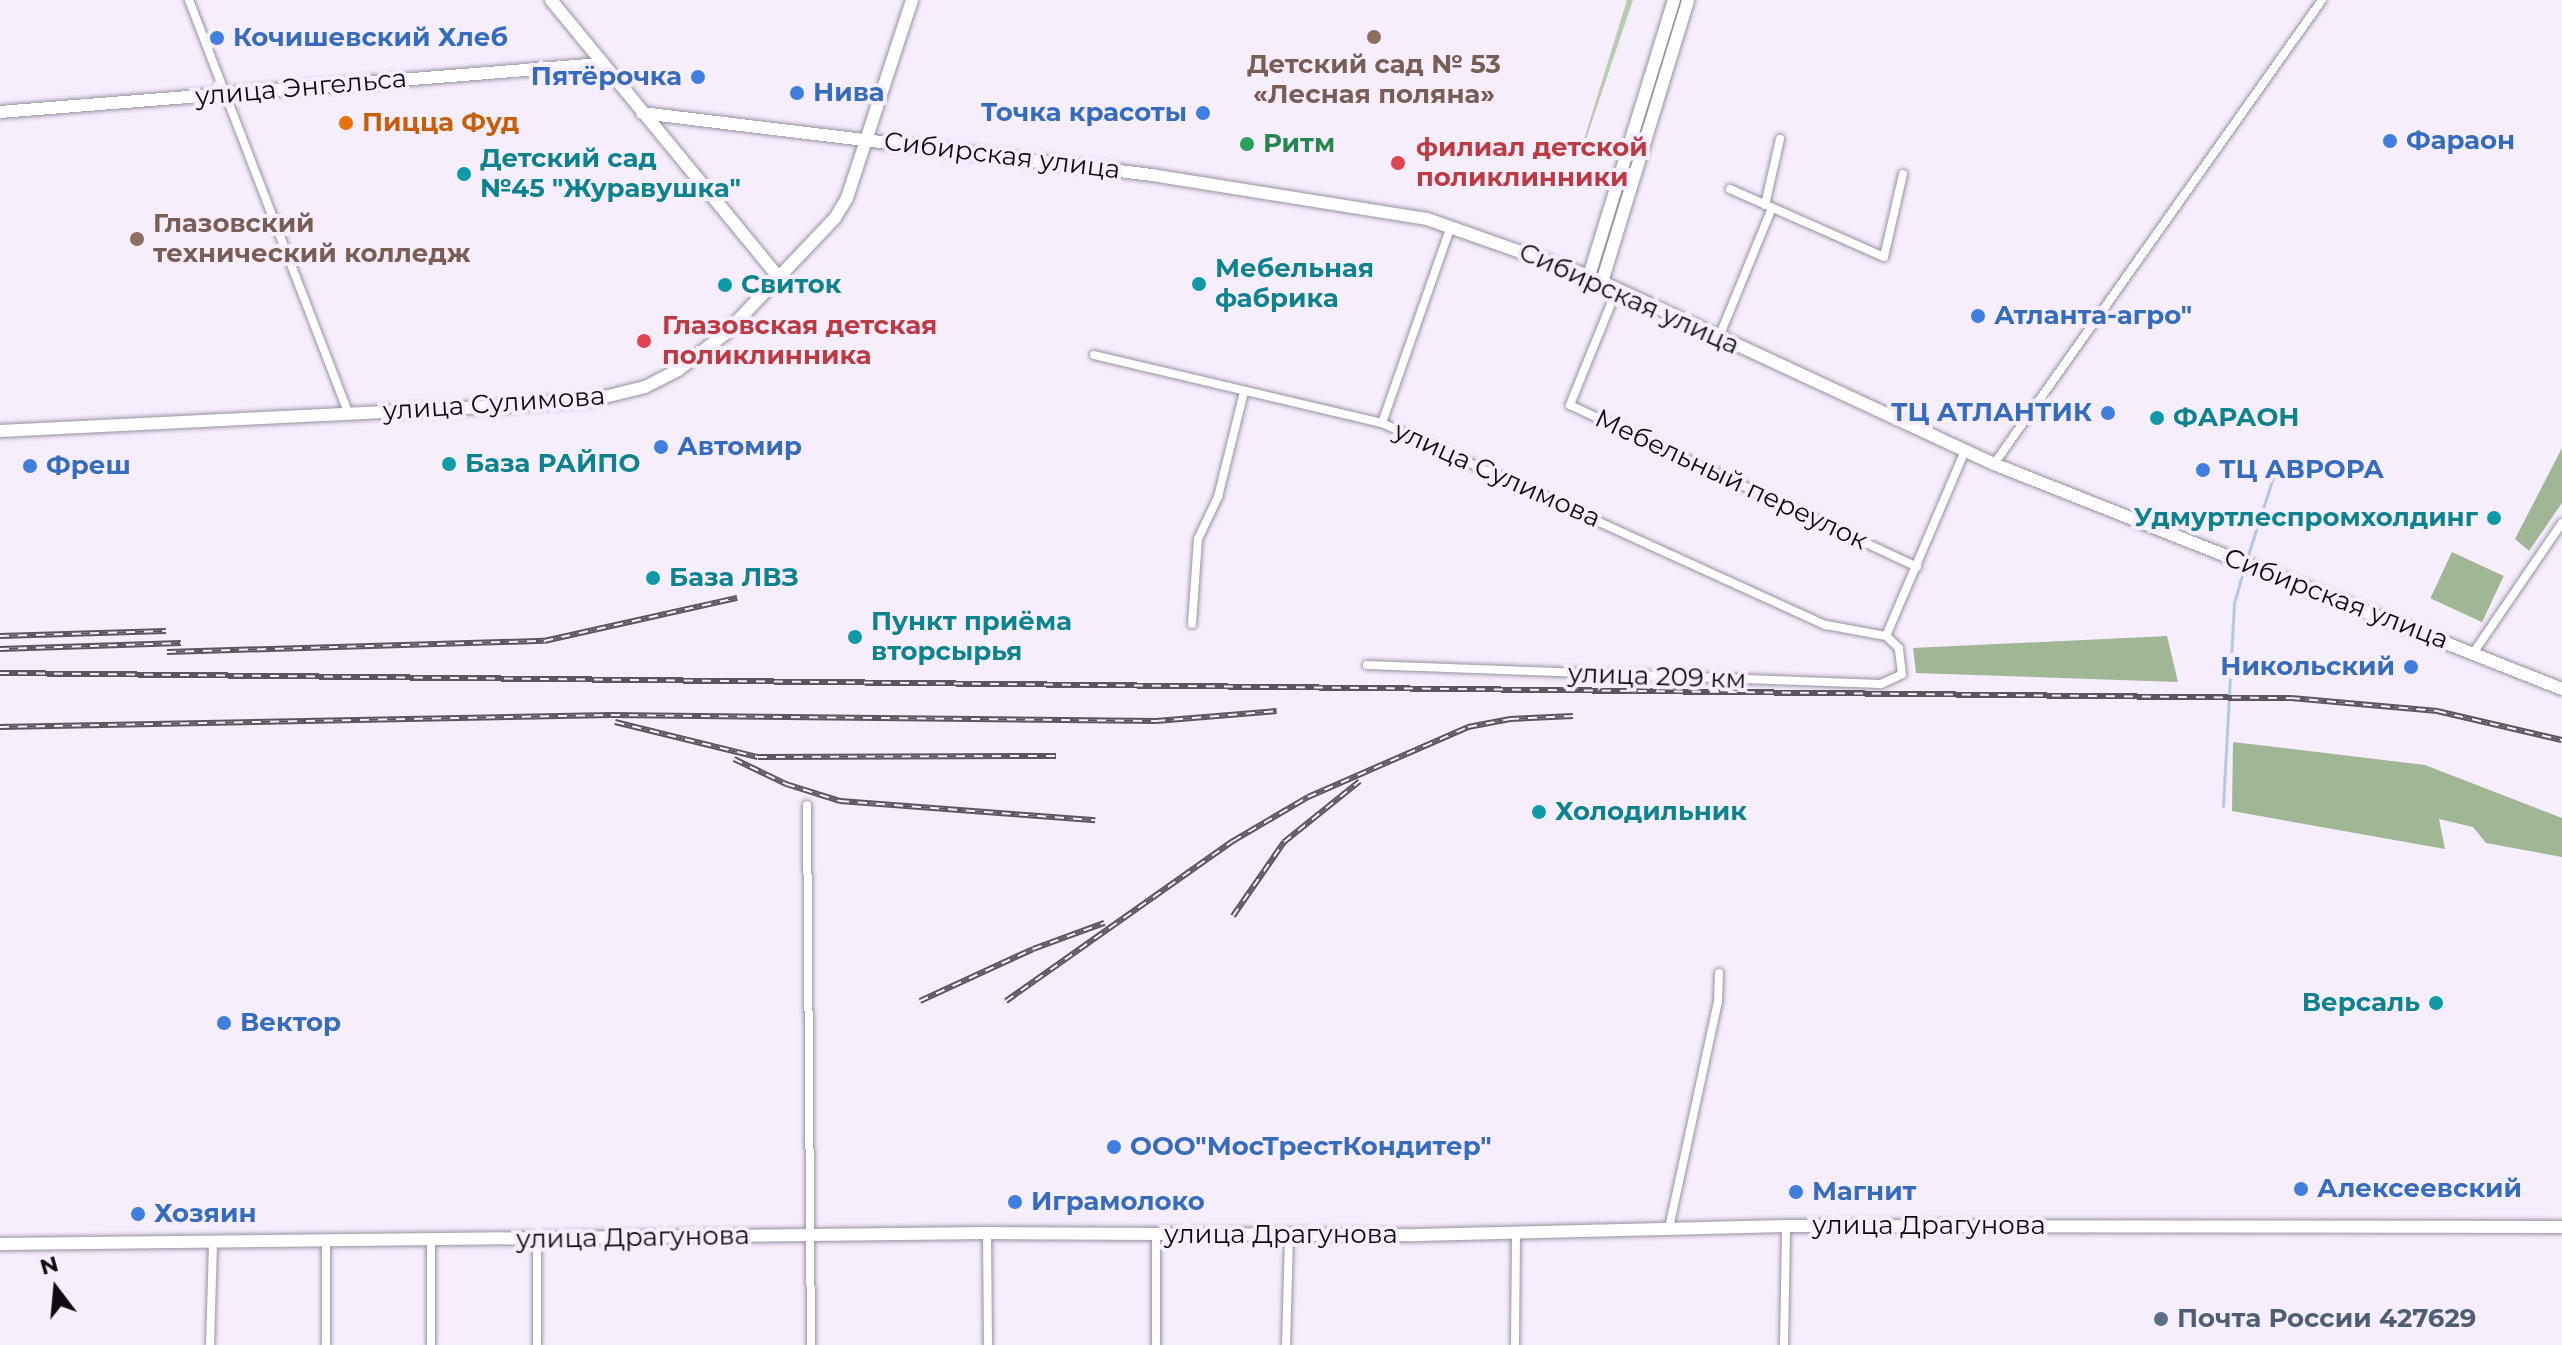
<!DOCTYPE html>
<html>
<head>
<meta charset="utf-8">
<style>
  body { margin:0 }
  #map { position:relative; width:2562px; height:1345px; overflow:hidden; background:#f6edfd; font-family:Montserrat,sans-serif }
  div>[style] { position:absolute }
  .green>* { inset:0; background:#b8ccae }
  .forest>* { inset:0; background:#a0b695; transform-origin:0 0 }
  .stream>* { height:3px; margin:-1.5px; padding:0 1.5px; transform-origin:1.5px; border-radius:1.5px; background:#b1c9e9 }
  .roads { filter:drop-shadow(0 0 2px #9991a0) drop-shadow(0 0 2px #9991a0) }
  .street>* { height:8px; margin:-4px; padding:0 4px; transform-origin:4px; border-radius:4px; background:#fff }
  .secondary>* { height:12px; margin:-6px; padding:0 6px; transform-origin:6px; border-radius:6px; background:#fff }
  .rail>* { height:6px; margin-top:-3px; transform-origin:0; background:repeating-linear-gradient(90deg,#f6edfd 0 9px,#5a555e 0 18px); box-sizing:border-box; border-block:2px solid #5a555e }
  .dots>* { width:22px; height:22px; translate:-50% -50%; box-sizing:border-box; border:4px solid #f6edfd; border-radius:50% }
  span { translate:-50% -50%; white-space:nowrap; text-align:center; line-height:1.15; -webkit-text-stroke:8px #f6edfd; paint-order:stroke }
  .shop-label { font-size:26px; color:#366cbe; font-weight:700 }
  .left { translate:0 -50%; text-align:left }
  .right { translate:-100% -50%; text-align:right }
  .education-label { font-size:26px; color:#785e54; font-weight:700 }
  .street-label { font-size:26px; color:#0f0c11 }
  .food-label { font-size:26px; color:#c56008; font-weight:700 }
  .leisure-label { font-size:26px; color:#27864d; font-weight:700 }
  .health-label { font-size:26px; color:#be3a42; font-weight:700 }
  .culture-label { font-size:26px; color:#0d838f; font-weight:700 }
  .service-label { font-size:26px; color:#4e5e75; font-weight:700 }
  .north { position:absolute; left:16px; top:1249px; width:80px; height:80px; -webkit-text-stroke:6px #f6edfd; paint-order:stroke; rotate:344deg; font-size:22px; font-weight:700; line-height:32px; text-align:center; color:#0f0c11 }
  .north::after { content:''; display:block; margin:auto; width:28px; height:36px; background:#0f0c11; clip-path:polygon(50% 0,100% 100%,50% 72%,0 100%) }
</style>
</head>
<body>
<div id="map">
  <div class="green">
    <div style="clip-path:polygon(1627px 0,1633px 0,1583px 148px,1582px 146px)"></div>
  </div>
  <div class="forest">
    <div style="clip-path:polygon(2562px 448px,2562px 503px,2529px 551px,2515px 539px)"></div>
    <div style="left:2452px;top:552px;width:57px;height:51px;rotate:25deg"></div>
    <div style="clip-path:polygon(2167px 636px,2178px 682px,1916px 673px,1913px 648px)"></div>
    <div style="clip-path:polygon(2233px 742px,2425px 765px,2562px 818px,2562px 857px,2486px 843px,2473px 827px,2439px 819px,2445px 849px,2232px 811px)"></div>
  </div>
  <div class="stream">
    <div style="left:2247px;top:558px;width:104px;rotate:-72.1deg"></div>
    <div style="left:2223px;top:806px;width:203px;rotate:-86.9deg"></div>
    <div style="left:2234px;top:603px;width:40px;rotate:-74deg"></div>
  </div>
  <div class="roads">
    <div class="street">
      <div style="left:189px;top:0;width:444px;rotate:68.9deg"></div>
      <div style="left:1730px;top:189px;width:168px;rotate:23.8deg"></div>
      <div style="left:1884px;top:257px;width:85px;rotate:-77.1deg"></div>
      <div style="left:1765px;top:205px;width:68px;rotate:-77.2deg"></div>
      <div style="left:1617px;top:289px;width:125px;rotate:112.1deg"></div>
      <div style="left:1570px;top:405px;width:383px;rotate:25deg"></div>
      <div style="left:1719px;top:337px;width:139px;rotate:-67.7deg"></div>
      <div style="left:1094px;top:355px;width:296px;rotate:13.3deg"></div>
      <div style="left:1382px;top:423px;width:488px;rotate:24.5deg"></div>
      <div style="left:1826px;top:625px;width:61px;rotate:10.4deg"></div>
      <div style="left:1382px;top:423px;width:209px;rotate:-70.7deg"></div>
      <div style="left:1994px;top:464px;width:568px;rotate:-54.74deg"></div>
      <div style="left:1192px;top:624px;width:85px;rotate:-86deg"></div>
      <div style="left:1198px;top:539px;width:47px;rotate:-64.5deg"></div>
      <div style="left:1218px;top:497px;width:108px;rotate:-76.1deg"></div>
      <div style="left:1886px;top:636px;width:201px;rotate:-66.9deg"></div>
      <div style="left:2474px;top:652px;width:156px;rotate:-55.7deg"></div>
      <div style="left:1367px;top:665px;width:514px;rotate:2.12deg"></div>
      <div style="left:1881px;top:684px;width:23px;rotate:-25deg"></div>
      <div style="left:1902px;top:674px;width:26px;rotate:-97deg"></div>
      <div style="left:1899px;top:648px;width:18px;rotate:-137deg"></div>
      <div style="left:807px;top:805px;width:540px;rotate:89.58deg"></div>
      <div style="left:1669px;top:1228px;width:231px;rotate:-77.8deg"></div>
      <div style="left:1718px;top:1002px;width:29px;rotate:-88deg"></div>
      <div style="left:987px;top:1233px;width:112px;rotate:89.5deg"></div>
      <div style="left:1156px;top:1235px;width:110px;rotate:90deg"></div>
      <div style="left:431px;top:1240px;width:105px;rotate:90deg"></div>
      <div style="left:326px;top:1241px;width:104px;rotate:90deg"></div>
      <div style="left:210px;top:1345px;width:103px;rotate:-88.3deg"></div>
      <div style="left:537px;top:1345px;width:106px;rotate:-90deg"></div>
      <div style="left:1286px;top:1345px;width:110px;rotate:-88.4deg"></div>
      <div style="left:1515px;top:1345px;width:112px;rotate:-89.5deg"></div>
      <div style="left:1784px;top:1345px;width:119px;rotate:-89deg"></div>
    </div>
    <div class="secondary">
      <div style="left:551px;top:0;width:362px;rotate:50.6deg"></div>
      <div style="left:0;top:112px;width:603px;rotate:-4.57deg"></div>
      <div style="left:642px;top:113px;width:514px;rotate:6.93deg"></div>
      <div style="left:1152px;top:175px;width:278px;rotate:9.1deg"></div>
      <div style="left:1427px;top:219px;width:172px;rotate:19.4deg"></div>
      <div style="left:1589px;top:276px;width:447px;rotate:24.9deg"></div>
      <div style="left:1994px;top:464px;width:611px;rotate:21.61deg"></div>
      <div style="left:1589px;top:276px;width:289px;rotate:-72.9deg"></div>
      <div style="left:1602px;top:282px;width:295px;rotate:-73deg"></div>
      <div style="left:0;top:431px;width:507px;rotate:-2.83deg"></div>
      <div style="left:506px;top:406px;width:90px;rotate:-4.4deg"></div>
      <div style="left:596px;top:399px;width:50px;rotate:-13.8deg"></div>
      <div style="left:645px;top:387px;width:37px;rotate:-27deg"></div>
      <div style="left:678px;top:370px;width:59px;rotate:-37.5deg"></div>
      <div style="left:725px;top:334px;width:160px;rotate:-46.5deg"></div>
      <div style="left:835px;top:218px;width:23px;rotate:-59deg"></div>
      <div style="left:847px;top:198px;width:208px;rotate:-71.8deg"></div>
      <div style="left:0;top:1244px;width:987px;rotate:-0.64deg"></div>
      <div style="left:987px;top:1233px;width:431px;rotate:0.3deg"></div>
      <div style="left:1418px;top:1235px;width:368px;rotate:-1.4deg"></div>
      <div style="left:1786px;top:1226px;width:776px;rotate:0.07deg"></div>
    </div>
  </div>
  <div class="rail">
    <div style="left:0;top:636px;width:166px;rotate:-1.7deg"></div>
    <div style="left:0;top:649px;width:181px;rotate:-1.9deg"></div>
    <div style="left:167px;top:652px;width:377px;rotate:-1.7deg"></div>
    <div style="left:544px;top:641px;width:198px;rotate:-12.6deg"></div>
    <div style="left:0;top:673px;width:2291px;rotate:0.63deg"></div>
    <div style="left:2291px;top:698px;width:147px;rotate:5.1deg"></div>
    <div style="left:2437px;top:711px;width:128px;rotate:13.1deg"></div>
    <div style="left:615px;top:722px;width:147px;rotate:13.8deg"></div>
    <div style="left:758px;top:757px;width:298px;rotate:-0.2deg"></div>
    <div style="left:0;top:727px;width:611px;rotate:-1.13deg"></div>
    <div style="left:611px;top:715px;width:545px;rotate:0.63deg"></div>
    <div style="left:1156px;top:721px;width:121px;rotate:-4.7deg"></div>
    <div style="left:734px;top:759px;width:58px;rotate:25.7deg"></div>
    <div style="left:786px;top:784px;width:57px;rotate:17.5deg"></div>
    <div style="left:840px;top:801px;width:256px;rotate:4.3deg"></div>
    <div style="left:1233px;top:916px;width:90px;rotate:-55.4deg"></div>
    <div style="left:1284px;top:842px;width:97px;rotate:-38.8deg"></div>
    <div style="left:920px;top:1001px;width:124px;rotate:-24.7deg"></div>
    <div style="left:1033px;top:949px;width:76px;rotate:-20.1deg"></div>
    <div style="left:1006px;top:1001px;width:278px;rotate:-35.2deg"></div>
    <div style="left:1233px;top:841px;width:87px;rotate:-30.4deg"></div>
    <div style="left:1308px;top:797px;width:175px;rotate:-23.6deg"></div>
    <div style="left:1468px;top:727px;width:43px;rotate:-10.8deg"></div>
    <div style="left:1510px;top:719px;width:63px;rotate:-2.7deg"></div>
  </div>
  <div class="dots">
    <div style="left:1374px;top:37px;background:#8d6e63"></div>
    <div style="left:217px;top:38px;background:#3f7fe0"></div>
    <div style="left:698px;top:77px;background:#3f7fe0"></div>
    <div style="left:797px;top:93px;background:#3f7fe0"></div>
    <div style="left:1203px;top:113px;background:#3f7fe0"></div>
    <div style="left:346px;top:123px;background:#e8710a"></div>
    <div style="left:2390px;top:141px;background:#3f7fe0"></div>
    <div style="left:1247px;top:144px;background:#2e9e5b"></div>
    <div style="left:1398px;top:163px;background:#e0444e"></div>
    <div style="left:464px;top:174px;background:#0f9aa8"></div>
    <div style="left:137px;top:239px;background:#8d6e63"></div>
    <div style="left:1199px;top:284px;background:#0f9aa8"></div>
    <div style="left:725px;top:285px;background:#0f9aa8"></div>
    <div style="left:1978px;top:316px;background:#3f7fe0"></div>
    <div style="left:644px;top:341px;background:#e0444e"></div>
    <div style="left:2108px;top:413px;background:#3f7fe0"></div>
    <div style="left:2157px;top:418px;background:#0f9aa8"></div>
    <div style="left:661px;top:447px;background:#3f7fe0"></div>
    <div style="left:449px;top:464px;background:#0f9aa8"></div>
    <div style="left:30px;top:466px;background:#3f7fe0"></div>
    <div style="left:2203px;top:470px;background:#3f7fe0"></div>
    <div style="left:2494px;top:518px;background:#0f9aa8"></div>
    <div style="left:653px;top:578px;background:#0f9aa8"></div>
    <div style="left:855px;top:637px;background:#0f9aa8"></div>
    <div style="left:2411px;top:667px;background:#3f7fe0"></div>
    <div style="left:1539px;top:812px;background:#0f9aa8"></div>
    <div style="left:2436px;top:1003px;background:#0f9aa8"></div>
    <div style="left:224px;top:1023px;background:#3f7fe0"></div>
    <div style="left:1114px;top:1147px;background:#3f7fe0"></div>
    <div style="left:2301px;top:1189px;background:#3f7fe0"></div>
    <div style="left:1796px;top:1192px;background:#3f7fe0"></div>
    <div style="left:1015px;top:1202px;background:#3f7fe0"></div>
    <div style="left:138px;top:1214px;background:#3f7fe0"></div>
    <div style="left:2161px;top:1319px;background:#5c6f8a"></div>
  </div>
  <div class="shop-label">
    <span class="left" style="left:233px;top:38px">Кочишевский Хлеб</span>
    <span class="right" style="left:682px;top:77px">Пятёрочка</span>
    <span class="left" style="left:813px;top:93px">Нива</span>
    <span class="right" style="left:1187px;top:113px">Точка красоты</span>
    <span class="left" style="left:2406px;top:141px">Фараон</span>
    <span class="left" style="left:1994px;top:316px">Атланта-агро"</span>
    <span class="right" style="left:2092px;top:413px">ТЦ АТЛАНТИК</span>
    <span class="left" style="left:677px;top:447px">Автомир</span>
    <span class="left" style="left:46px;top:466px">Фреш</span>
    <span class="left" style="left:2219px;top:470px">ТЦ АВРОРА</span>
    <span class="right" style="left:2395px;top:667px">Никольский</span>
    <span class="left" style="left:240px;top:1023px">Вектор</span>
    <span class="left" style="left:1130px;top:1147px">ООО"МосТрестКондитер"</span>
    <span class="left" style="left:2317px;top:1189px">Алексеевский</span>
    <span class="left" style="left:1812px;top:1192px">Магнит</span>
    <span class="left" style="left:1031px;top:1202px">Играмолоко</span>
    <span class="left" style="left:154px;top:1214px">Хозяин</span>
  </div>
  <div class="education-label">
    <span style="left:1374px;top:80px">Детский сад № 53<br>«Лесная поляна»</span>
    <span class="left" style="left:153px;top:239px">Глазовский<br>технический колледж</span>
  </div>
  <div class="street-label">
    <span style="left:301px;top:88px;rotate:-5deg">улица Энгельса</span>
    <span style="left:1002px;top:156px;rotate:7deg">Сибирская улица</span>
    <span style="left:1629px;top:299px;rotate:24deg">Сибирская улица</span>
    <span style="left:494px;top:404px;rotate:-4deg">улица Сулимова</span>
    <span style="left:1497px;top:475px;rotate:24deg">улица Сулимова</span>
    <span style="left:1731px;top:480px;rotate:25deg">Мебельный переулок</span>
    <span style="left:2336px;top:599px;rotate:21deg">Сибирская улица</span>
    <span style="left:1657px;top:677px;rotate:2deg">улица 209 км</span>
    <span style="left:1929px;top:1226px">улица Драгунова</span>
    <span style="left:1281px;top:1235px">улица Драгунова</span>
    <span style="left:633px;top:1238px;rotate:-1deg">улица Драгунова</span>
  </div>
  <div class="food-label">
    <span class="left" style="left:362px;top:123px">Пицца Фуд</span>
  </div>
  <div class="leisure-label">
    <span class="left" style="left:1263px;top:144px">Ритм</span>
  </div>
  <div class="health-label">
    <span class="left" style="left:1416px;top:163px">филиал детской<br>поликлинники</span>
    <span class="left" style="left:662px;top:341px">Глазовская детская<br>поликлинника</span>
  </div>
  <div class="culture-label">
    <span class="left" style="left:480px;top:174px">Детский сад<br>№45 "Журавушка"</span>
    <span class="left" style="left:1215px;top:284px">Мебельная<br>фабрика</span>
    <span class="left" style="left:741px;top:285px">Свиток</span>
    <span class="left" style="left:2173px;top:418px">ФАРАОН</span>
    <span class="left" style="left:465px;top:464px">База РАЙПО</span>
    <span class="right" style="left:2478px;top:518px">Удмуртлеспромхолдинг</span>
    <span class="left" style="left:669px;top:578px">База ЛВЗ</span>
    <span class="left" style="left:871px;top:637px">Пункт приёма<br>вторсырья</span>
    <span class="left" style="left:1555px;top:812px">Холодильник</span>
    <span class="right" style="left:2420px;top:1003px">Версаль</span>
  </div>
  <div class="service-label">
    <span class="left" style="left:2177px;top:1319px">Почта России 427629</span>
  </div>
  <div class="north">N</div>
</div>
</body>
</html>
